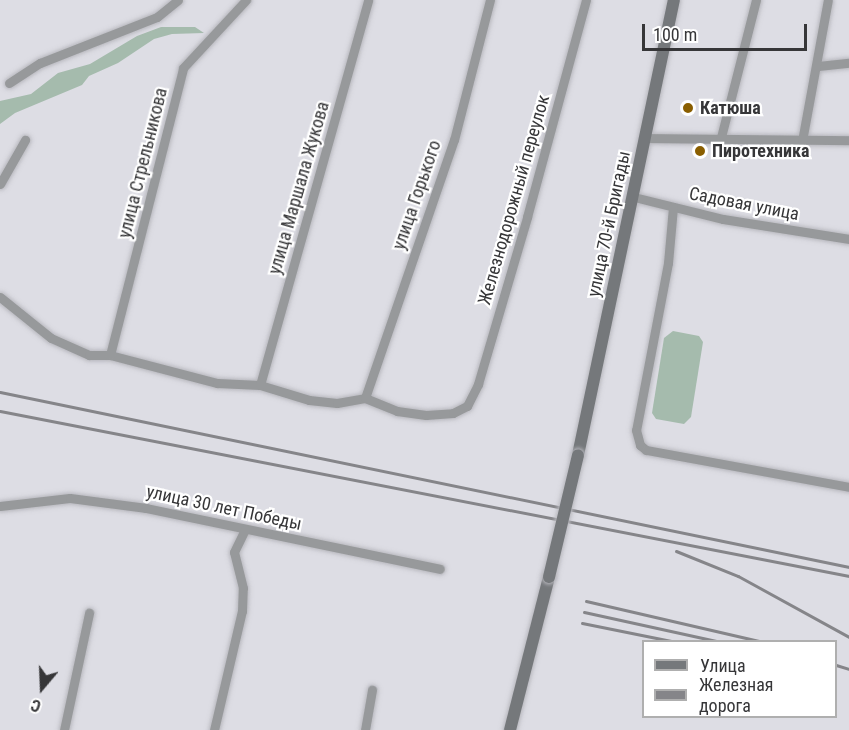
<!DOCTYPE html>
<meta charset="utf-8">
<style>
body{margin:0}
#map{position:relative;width:849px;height:730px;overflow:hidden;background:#dddde4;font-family:"Roboto Condensed",sans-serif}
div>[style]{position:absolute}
.green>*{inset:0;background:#a5bbad}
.roads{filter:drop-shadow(0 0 2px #b8b8be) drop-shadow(0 0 2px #b8b8be)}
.street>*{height:9px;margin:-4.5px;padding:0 4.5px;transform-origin:4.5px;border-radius:4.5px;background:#97999b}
.secondary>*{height:12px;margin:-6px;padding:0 6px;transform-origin:6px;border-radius:6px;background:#75787b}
.rail>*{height:3px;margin:-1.5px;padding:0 1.5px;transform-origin:1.5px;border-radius:1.5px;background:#858589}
.bridges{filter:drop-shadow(0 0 2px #b8b8be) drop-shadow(0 0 2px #b8b8be)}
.secondary-bridge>*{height:12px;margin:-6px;padding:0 6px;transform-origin:6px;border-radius:6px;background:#75787b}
.dots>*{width:16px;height:16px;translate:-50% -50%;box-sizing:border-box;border:3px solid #fff;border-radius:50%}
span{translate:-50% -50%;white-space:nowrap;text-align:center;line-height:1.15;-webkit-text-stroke:4.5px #fff;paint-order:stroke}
.poi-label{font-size:18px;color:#363638;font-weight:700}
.left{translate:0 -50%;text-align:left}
.street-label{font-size:18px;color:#363638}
.legend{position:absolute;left:642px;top:640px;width:195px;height:78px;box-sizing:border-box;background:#fff;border:2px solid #afafaf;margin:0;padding:8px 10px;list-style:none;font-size:18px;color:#363638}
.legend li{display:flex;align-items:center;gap:12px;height:30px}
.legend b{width:30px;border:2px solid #afafaf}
.north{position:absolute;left:12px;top:658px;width:60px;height:60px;-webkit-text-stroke:4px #fff;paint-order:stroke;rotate:199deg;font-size:16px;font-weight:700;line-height:24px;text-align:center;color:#363638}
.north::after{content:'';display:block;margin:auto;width:21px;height:27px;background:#363638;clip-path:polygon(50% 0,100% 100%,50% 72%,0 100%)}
.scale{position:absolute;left:642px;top:24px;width:165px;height:27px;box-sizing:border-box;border:3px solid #363638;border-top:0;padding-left:8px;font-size:18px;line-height:21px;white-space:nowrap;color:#363638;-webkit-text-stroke:4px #fff;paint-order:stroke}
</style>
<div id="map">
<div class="green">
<i style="clip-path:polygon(161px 27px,195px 27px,204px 33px,172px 34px,154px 39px,118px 63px,89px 76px,82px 85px,15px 113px,0 124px,0 101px,31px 94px,58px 73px,90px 64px,137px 36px)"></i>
<i style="clip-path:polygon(673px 331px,699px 336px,703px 342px,691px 417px,684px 424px,656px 419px,652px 413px,664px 338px)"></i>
</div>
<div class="roads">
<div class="street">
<i style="left:818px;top:66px;width:31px;rotate:-6deg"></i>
<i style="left:9px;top:83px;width:37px;rotate:-33deg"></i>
<i style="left:40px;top:63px;width:126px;rotate:-21.5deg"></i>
<i style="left:157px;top:17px;width:27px;rotate:-39deg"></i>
<i style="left:646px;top:138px;width:203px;rotate:0.6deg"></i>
<i style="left:720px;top:141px;width:146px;rotate:-75.7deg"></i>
<i style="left:802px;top:141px;width:143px;rotate:-79.6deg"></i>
<i style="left:0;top:184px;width:51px;rotate:-60.4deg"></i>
<i style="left:634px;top:197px;width:92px;rotate:13.9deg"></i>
<i style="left:723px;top:219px;width:128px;rotate:9deg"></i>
<i style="left:673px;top:207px;width:56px;rotate:95.1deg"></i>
<i style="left:668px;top:263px;width:170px;rotate:100.8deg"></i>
<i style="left:636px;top:430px;width:16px;rotate:75deg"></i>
<i style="left:640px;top:445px;width:8px;rotate:40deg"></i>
<i style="left:646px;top:450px;width:206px;rotate:10.3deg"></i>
<i style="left:0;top:297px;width:65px;rotate:38.8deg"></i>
<i style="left:51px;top:338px;width:42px;rotate:24.1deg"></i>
<i style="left:89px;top:355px;width:21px"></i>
<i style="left:110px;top:355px;width:111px;rotate:14.7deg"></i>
<i style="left:217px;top:383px;width:43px;rotate:2.7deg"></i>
<i style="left:260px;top:385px;width:51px;rotate:17deg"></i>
<i style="left:309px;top:400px;width:28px;rotate:6deg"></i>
<i style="left:337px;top:403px;width:28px;rotate:-10deg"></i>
<i style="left:365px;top:398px;width:35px;rotate:22deg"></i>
<i style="left:397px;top:411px;width:29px;rotate:8deg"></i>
<i style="left:426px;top:415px;width:27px;rotate:-4deg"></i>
<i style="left:453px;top:413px;width:16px;rotate:-27deg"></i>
<i style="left:467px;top:406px;width:25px;rotate:-63deg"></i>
<i style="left:478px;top:384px;width:174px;rotate:-73.6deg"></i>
<i style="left:527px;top:217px;width:225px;rotate:-74.8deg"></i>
<i style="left:110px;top:355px;width:296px;rotate:-75.7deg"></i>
<i style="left:183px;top:68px;width:93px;rotate:-47.2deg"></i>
<i style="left:260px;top:385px;width:400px;rotate:-74.3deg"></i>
<i style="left:365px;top:398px;width:273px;rotate:-71deg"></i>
<i style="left:454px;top:140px;width:145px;rotate:-75.6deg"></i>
<i style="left:0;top:506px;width:70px;rotate:-6.5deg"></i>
<i style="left:70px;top:498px;width:77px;rotate:7.5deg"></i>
<i style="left:146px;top:508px;width:300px;rotate:11.7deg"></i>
<i style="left:64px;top:730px;width:120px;rotate:-77.9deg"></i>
<i style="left:214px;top:730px;width:122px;rotate:-76.8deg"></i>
<i style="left:242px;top:611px;width:23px;rotate:-88deg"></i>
<i style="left:243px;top:588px;width:37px;rotate:-104deg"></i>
<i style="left:234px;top:552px;width:25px;rotate:-64deg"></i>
<i style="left:365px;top:730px;width:41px;rotate:-80.1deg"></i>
</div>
<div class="secondary">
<i style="left:578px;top:455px;width:465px;rotate:-78.1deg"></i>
<i style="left:510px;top:730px;width:158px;rotate:-75.7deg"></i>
</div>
</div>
<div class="rail">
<i style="left:0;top:392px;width:867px;rotate:11.65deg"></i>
<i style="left:0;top:411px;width:865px;rotate:11deg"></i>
<i style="left:676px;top:551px;width:67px;rotate:22deg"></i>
<i style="left:738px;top:576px;width:127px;rotate:28.8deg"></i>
<i style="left:586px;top:601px;width:183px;rotate:13deg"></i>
<i style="left:584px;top:612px;width:140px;rotate:12.4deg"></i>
<i style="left:582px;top:623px;width:96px;rotate:11.4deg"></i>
<i style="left:836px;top:665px;width:14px;rotate:17deg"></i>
</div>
<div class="bridges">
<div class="secondary-bridge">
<i style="left:549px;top:577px;width:125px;rotate:-76.6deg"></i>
</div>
</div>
<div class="dots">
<i style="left:688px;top:108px;background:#8a5e00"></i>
<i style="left:700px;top:151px;background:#8a5e00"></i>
</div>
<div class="poi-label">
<span class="left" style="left:700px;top:108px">Катюша</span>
<span class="left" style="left:712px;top:151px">Пиротехника</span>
</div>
<div class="street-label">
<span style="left:143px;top:163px;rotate:-76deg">улица Стрельникова</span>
<span style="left:299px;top:188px;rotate:-74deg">улица Маршала Жукова</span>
<span style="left:417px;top:195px;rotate:-71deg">улица Горького</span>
<span style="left:514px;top:200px;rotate:-74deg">Железнодорожный переулок</span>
<span style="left:744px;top:204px;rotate:11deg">Садовая улица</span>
<span style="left:609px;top:224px;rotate:-78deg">улица 70-й Бригады</span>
<span style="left:224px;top:508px;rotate:12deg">улица 30 лет Победы</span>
</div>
<ul class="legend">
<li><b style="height:8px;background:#75787b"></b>Улица</li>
<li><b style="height:8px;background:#858589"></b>Железная дорога</li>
</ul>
<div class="north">С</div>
<div class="scale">100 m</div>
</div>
